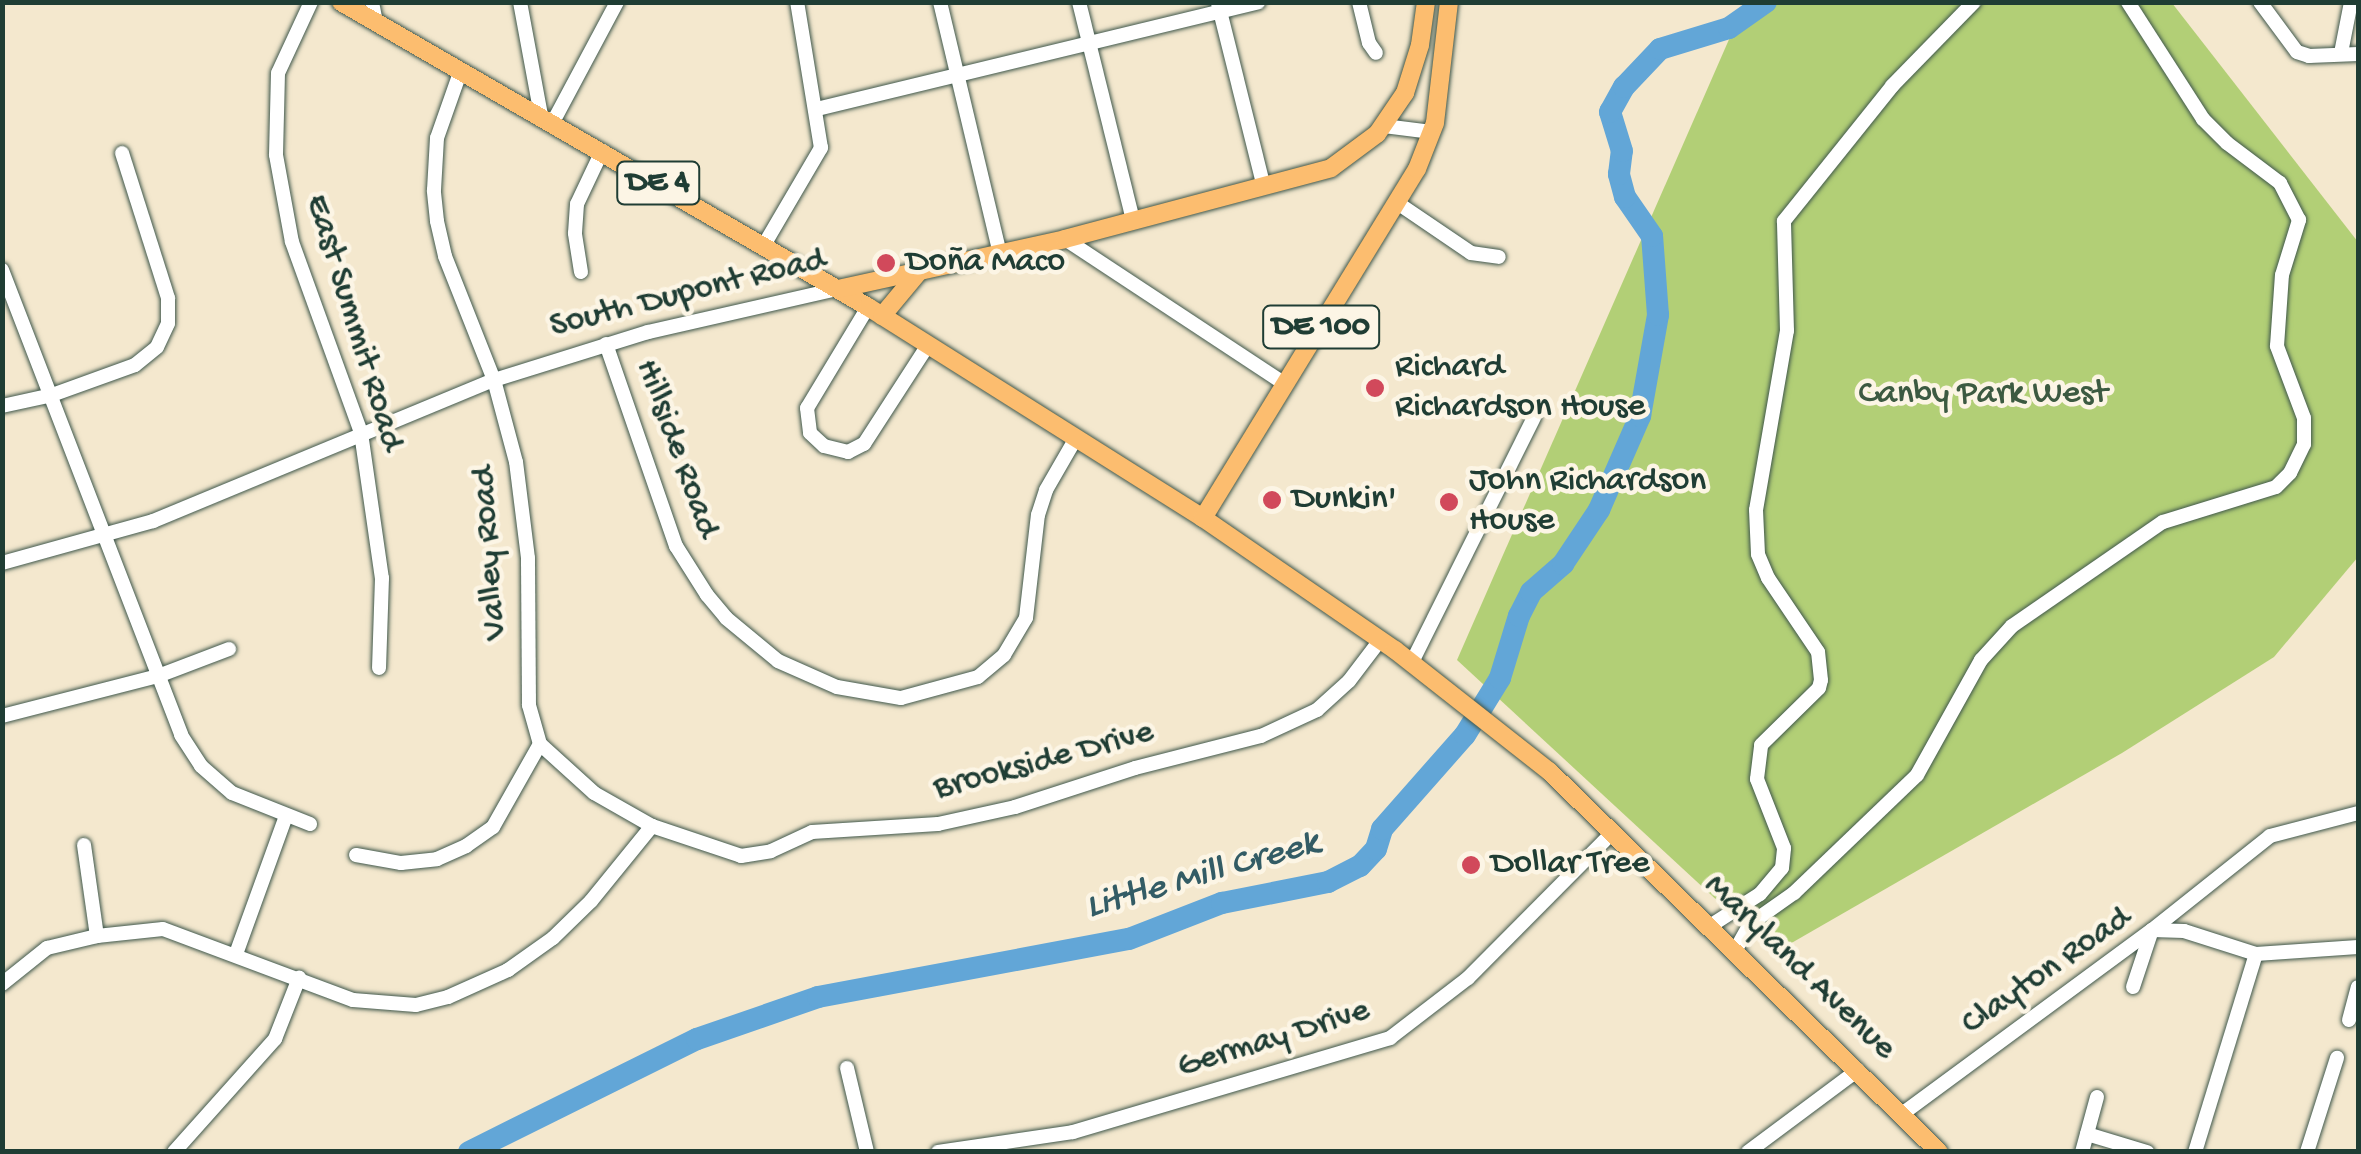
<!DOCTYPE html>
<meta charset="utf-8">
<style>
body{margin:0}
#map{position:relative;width:2361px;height:1154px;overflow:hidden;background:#f4e8ce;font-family:"Gochi Hand",sans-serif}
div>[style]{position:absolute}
.green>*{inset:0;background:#b2cf76}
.river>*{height:22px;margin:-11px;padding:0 11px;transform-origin:11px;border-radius:11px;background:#62a6d7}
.roads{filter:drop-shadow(0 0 2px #3f574b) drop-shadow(0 0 2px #3f574b)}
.minor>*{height:14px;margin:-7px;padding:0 7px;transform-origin:7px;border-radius:7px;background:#fff}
.major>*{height:18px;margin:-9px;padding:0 9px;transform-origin:9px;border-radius:9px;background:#fcbd6f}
.dots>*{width:28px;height:28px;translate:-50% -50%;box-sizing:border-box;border:5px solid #fcf5e5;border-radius:50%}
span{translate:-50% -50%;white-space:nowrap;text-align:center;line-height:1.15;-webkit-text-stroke:9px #fcf5e5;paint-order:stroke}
.shield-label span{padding:2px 8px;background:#fcf5e5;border:2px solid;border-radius:8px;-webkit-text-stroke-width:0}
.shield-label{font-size:32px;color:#1f3d34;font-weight:700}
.poi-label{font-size:35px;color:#1f3d34}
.left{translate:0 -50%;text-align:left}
.street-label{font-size:35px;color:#1f3d34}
.park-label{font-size:35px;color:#3c5a41}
.water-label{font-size:38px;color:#335c65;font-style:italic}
.frame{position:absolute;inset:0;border:5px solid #1f3d34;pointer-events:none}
</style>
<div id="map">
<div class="green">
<i style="clip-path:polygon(1745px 3px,2172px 3px,2358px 242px,2358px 557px,2274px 657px,2122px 753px,1774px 953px,1457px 660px)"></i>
</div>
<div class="river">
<i style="left:469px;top:1152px;width:254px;rotate:-26.4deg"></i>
<i style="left:697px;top:1039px;width:128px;rotate:-19.1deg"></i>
<i style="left:818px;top:997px;width:316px;rotate:-10.6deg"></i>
<i style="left:1129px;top:939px;width:100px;rotate:-21.2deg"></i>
<i style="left:1222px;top:903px;width:108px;rotate:-11.2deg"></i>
<i style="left:1328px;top:882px;width:36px;rotate:-27deg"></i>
<i style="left:1360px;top:866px;width:23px;rotate:-47deg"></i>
<i style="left:1376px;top:849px;width:21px;rotate:-73deg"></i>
<i style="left:1382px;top:829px;width:125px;rotate:-48.6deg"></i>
<i style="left:1465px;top:735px;width:67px;rotate:-58.4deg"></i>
<i style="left:1500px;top:678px;width:65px;rotate:-73deg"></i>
<i style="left:1519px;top:616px;width:27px;rotate:-63deg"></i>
<i style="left:1531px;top:592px;width:43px;rotate:-41.2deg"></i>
<i style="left:1563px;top:564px;width:65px;rotate:-56.3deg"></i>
<i style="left:1599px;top:510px;width:103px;rotate:-66.4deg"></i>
<i style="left:1640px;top:416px;width:103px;rotate:-79.9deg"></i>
<i style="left:1658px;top:315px;width:79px;rotate:-94.3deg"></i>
<i style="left:1652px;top:236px;width:47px;rotate:-124.7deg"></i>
<i style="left:1625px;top:197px;width:24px;rotate:-105deg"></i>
<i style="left:1619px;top:174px;width:23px;rotate:-83deg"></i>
<i style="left:1622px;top:151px;width:41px;rotate:-107.1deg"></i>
<i style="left:1610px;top:112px;width:29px;rotate:-61deg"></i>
<i style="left:1624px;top:87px;width:52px;rotate:-46.5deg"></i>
<i style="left:1660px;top:49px;width:72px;rotate:-16.9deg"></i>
<i style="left:1729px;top:28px;width:45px;rotate:-35.1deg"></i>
</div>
<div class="roads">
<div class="minor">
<i style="left:311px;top:2px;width:78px;rotate:114.9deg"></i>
<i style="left:278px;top:73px;width:82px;rotate:91.4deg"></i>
<i style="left:276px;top:155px;width:88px;rotate:79.6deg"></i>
<i style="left:292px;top:242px;width:203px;rotate:70.1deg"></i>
<i style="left:361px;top:433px;width:147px;rotate:81.8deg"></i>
<i style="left:382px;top:578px;width:90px;rotate:91.9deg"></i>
<i style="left:372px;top:2px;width:21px;rotate:79deg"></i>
<i style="left:520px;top:2px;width:115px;rotate:79.5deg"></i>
<i style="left:940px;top:2px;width:259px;rotate:76.6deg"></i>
<i style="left:1079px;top:2px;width:226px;rotate:76.1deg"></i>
<i style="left:1359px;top:2px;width:42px;rotate:76.3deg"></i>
<i style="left:1369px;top:43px;width:12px;rotate:55deg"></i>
<i style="left:2260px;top:2px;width:62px;rotate:53.5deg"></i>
<i style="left:2297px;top:52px;width:13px;rotate:18deg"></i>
<i style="left:2309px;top:56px;width:49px;rotate:-2.3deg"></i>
<i style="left:1218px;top:3px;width:190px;rotate:76deg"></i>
<i style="left:2341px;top:53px;width:52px;rotate:-78.9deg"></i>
<i style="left:817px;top:109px;width:454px;rotate:-13.6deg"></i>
<i style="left:553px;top:122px;width:136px;rotate:-61.9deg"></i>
<i style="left:1384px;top:126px;width:48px;rotate:7.1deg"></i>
<i style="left:1399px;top:204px;width:87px;rotate:34.2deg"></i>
<i style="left:1471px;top:253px;width:28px;rotate:8deg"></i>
<i style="left:1065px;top:239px;width:263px;rotate:33.4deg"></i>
<i style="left:764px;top:245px;width:113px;rotate:-59.6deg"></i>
<i style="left:821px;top:148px;width:148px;rotate:-99.3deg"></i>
<i style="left:2px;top:270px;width:498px;rotate:68.9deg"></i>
<i style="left:181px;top:735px;width:37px;rotate:57deg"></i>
<i style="left:201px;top:766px;width:41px;rotate:41.1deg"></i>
<i style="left:232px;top:793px;width:84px;rotate:21.7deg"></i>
<i style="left:581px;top:272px;width:39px;rotate:-99deg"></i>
<i style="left:575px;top:233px;width:29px;rotate:-86deg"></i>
<i style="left:577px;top:204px;width:59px;rotate:-64.7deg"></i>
<i style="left:868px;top:307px;width:118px;rotate:121.1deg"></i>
<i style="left:807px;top:408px;width:25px;rotate:83deg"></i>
<i style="left:810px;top:433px;width:19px;rotate:43deg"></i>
<i style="left:824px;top:446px;width:25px;rotate:14deg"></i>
<i style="left:848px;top:452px;width:18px;rotate:-27deg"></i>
<i style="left:864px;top:444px;width:118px;rotate:-57.1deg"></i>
<i style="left:606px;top:344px;width:214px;rotate:70.9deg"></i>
<i style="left:676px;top:546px;width:58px;rotate:57.7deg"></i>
<i style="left:707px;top:595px;width:30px;rotate:50deg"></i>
<i style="left:726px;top:618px;width:67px;rotate:39.6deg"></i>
<i style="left:778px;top:661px;width:64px;rotate:23.8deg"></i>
<i style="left:837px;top:687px;width:65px;rotate:9.8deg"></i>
<i style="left:901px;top:698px;width:80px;rotate:-15.3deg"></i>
<i style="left:978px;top:677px;width:34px;rotate:-40deg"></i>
<i style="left:1004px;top:655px;width:43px;rotate:-59.3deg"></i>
<i style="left:1026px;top:618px;width:104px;rotate:-83.4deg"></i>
<i style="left:1038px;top:515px;width:26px;rotate:-72deg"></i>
<i style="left:1046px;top:490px;width:60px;rotate:-60deg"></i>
<i style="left:2px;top:406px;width:51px;rotate:-12.4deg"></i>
<i style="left:52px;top:395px;width:88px;rotate:-19.9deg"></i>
<i style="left:135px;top:365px;width:28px;rotate:-39deg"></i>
<i style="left:157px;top:347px;width:26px;rotate:-65deg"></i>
<i style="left:168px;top:323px;width:25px;rotate:-90deg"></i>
<i style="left:168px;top:298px;width:152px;rotate:-107.6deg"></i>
<i style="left:2px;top:563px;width:157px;rotate:-15.5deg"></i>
<i style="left:153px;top:521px;width:369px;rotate:-22.5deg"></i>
<i style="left:494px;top:380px;width:161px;rotate:-17.3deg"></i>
<i style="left:648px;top:332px;width:195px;rotate:-12.8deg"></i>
<i style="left:1412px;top:662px;width:274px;rotate:-63.5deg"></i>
<i style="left:2px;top:716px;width:161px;rotate:-14.4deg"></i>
<i style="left:158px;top:676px;width:76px;rotate:-20.8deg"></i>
<i style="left:540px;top:744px;width:73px;rotate:42.2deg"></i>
<i style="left:594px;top:793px;width:67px;rotate:29.6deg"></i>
<i style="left:652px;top:826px;width:94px;rotate:18.6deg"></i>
<i style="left:741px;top:856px;width:30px;rotate:-9deg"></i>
<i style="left:771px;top:851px;width:45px;rotate:-24.9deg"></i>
<i style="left:812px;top:832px;width:126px;rotate:-3.6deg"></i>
<i style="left:938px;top:824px;width:79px;rotate:-12.4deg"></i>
<i style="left:1015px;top:807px;width:126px;rotate:-18deg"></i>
<i style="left:1135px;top:768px;width:130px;rotate:-14.3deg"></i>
<i style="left:1261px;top:736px;width:62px;rotate:-24.9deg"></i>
<i style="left:1317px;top:710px;width:43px;rotate:-42.2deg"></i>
<i style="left:1349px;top:681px;width:53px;rotate:-52.7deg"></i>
<i style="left:84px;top:845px;width:92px;rotate:81.9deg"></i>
<i style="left:356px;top:855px;width:46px;rotate:10.1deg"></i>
<i style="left:401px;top:863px;width:36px;rotate:-6deg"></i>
<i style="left:437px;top:859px;width:32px;rotate:-24deg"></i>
<i style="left:466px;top:846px;width:33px;rotate:-35deg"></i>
<i style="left:493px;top:827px;width:95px;rotate:-60.5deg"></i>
<i style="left:540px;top:744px;width:41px;rotate:-105.8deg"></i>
<i style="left:529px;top:705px;width:147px;rotate:-90.4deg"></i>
<i style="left:528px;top:558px;width:97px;rotate:-97.1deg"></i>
<i style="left:516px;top:462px;width:85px;rotate:-105deg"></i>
<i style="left:494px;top:380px;width:133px;rotate:-111.6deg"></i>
<i style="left:445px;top:256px;width:36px;rotate:-103deg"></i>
<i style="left:437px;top:221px;width:31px;rotate:-96deg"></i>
<i style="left:434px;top:190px;width:52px;rotate:-86.7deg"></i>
<i style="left:437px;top:138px;width:72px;rotate:-70.6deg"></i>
<i style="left:1710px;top:926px;width:59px;rotate:-32.6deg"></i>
<i style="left:1760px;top:894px;width:34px;rotate:-50deg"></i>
<i style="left:1782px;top:868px;width:20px;rotate:-84deg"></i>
<i style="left:1784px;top:848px;width:74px;rotate:-111.4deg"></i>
<i style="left:1757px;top:779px;width:34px;rotate:-83deg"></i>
<i style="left:1761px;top:745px;width:81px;rotate:-44.5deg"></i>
<i style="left:1819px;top:688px;width:8px;rotate:-76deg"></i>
<i style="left:1821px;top:680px;width:28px;rotate:-96deg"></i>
<i style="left:1818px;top:652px;width:89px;rotate:-124deg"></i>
<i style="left:1768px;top:578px;width:26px;rotate:-113deg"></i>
<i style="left:1758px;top:554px;width:44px;rotate:-92.6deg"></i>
<i style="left:1756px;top:510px;width:182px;rotate:-80.2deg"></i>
<i style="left:1787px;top:331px;width:110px;rotate:-91.6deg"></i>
<i style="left:1784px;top:221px;width:173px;rotate:-51.3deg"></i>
<i style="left:1892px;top:86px;width:117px;rotate:-45.7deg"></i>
<i style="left:1735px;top:951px;width:31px;rotate:-61deg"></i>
<i style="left:1750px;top:924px;width:54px;rotate:-35.2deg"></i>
<i style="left:1794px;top:893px;width:170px;rotate:-43.8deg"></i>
<i style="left:1917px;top:775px;width:132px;rotate:-60.9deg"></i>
<i style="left:1981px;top:660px;width:46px;rotate:-47.6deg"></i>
<i style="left:2012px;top:626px;width:183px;rotate:-34.6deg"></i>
<i style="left:2163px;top:522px;width:118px;rotate:-17.2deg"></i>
<i style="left:2276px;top:487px;width:20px;rotate:-45deg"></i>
<i style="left:2290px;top:473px;width:32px;rotate:-64deg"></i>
<i style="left:2304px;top:444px;width:26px;rotate:-90deg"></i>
<i style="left:2304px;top:418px;width:77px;rotate:-110.6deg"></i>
<i style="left:2277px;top:346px;width:71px;rotate:-86deg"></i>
<i style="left:2282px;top:275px;width:58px;rotate:-72.8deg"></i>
<i style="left:2299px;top:220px;width:42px;rotate:-117.2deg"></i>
<i style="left:2280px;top:183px;width:66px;rotate:-143deg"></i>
<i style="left:2227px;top:143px;width:34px;rotate:-135deg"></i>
<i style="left:2203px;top:119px;width:139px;rotate:-122.7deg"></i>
<i style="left:236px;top:954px;width:147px;rotate:-70.1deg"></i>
<i style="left:2px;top:984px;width:58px;rotate:-38.7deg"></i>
<i style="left:47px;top:948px;width:51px;rotate:-13.5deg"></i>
<i style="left:97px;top:936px;width:66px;rotate:-6.1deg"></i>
<i style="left:163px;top:929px;width:203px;rotate:20.5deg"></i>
<i style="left:353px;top:1000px;width:63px;rotate:4.5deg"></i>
<i style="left:416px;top:1005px;width:33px;rotate:-14deg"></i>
<i style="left:448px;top:997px;width:66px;rotate:-24.2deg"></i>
<i style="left:508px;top:970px;width:55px;rotate:-35.4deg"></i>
<i style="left:553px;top:938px;width:53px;rotate:-44.2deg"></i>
<i style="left:591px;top:901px;width:97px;rotate:-50.9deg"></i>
<i style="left:2133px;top:987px;width:60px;rotate:-71.6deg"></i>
<i style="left:2152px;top:930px;width:151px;rotate:-38.5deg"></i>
<i style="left:2270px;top:836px;width:91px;rotate:-14.6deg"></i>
<i style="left:2349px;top:1020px;width:34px;rotate:-75deg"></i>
<i style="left:847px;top:1068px;width:86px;rotate:76.6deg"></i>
<i style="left:1902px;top:1114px;width:310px;rotate:-36.4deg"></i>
<i style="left:2152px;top:930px;width:32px;rotate:2deg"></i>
<i style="left:2184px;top:931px;width:76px;rotate:17.7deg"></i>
<i style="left:2256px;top:954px;width:102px;rotate:-3.9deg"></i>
<i style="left:2087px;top:1134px;width:63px;rotate:16.7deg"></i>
<i style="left:174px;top:1152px;width:152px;rotate:-48.2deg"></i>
<i style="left:275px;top:1039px;width:66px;rotate:-68.5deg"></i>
<i style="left:938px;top:1152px;width:136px;rotate:-8.4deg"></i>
<i style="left:1073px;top:1132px;width:331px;rotate:-16.5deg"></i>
<i style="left:1390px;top:1038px;width:98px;rotate:-37.6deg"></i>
<i style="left:1468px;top:978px;width:206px;rotate:-45.2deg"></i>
<i style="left:1748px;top:1152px;width:137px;rotate:-36.7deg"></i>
<i style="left:2082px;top:1152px;width:57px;rotate:-74.7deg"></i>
<i style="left:2195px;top:1152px;width:207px;rotate:-72.9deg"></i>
<i style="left:2307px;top:1152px;width:99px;rotate:-72.3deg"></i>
</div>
<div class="major">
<i style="left:341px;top:2px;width:609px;rotate:30.06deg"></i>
<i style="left:868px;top:307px;width:396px;rotate:32.2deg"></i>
<i style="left:1203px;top:518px;width:233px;rotate:34.5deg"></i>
<i style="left:1395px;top:650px;width:196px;rotate:38.2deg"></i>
<i style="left:1549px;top:771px;width:545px;rotate:44.33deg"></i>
<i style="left:838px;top:289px;width:232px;rotate:-12.4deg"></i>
<i style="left:1065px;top:239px;width:275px;rotate:-14.9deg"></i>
<i style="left:1331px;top:168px;width:57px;rotate:-36.5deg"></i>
<i style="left:1377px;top:134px;width:50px;rotate:-55.7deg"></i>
<i style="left:1405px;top:93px;width:50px;rotate:-72.6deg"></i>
<i style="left:1420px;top:45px;width:43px;rotate:-82.1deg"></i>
<i style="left:882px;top:316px;width:55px;rotate:-50.2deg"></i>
<i style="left:1203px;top:518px;width:409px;rotate:-58.5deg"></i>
<i style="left:1417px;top:169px;width:49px;rotate:-68.6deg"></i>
<i style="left:1435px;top:123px;width:122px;rotate:-83.4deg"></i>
</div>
</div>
<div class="dots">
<i style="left:886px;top:263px;background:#d1495b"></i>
<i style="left:1375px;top:388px;background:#d1495b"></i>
<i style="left:1272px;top:500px;background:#d1495b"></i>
<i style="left:1449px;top:502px;background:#d1495b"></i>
<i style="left:1471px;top:865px;background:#d1495b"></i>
</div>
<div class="shield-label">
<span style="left:658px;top:183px">DE 4</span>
<span style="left:1321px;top:327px">DE 100</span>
</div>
<div class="poi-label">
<span class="left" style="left:906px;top:263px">Doña Maco</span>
<span class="left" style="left:1395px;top:388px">Richard<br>Richardson House</span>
<span class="left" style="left:1469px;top:502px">John Richardson<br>House</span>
<span class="left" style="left:1292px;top:500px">Dunkin'</span>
<span class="left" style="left:1491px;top:865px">Dollar Tree</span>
</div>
<div class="street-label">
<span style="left:688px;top:294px;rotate:-14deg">South Dupont Road</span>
<span style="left:353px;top:323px;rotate:73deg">East Summit Road</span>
<span style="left:676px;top:449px;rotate:70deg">Hillside Road</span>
<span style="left:491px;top:553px;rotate:-94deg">Valley Road</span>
<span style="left:1044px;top:762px;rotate:-15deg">Brookside Drive</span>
<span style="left:1799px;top:968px;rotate:44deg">Maryland Avenue</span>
<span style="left:2047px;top:972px;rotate:-35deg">Clayton Road</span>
<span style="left:1274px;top:1040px;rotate:-17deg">Germay Drive</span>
</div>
<div class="park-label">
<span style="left:1983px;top:395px">Canby Park West</span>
</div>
<div class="water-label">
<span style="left:1203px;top:877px;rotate:-16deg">Little Mill Creek</span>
</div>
<div class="frame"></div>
</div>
